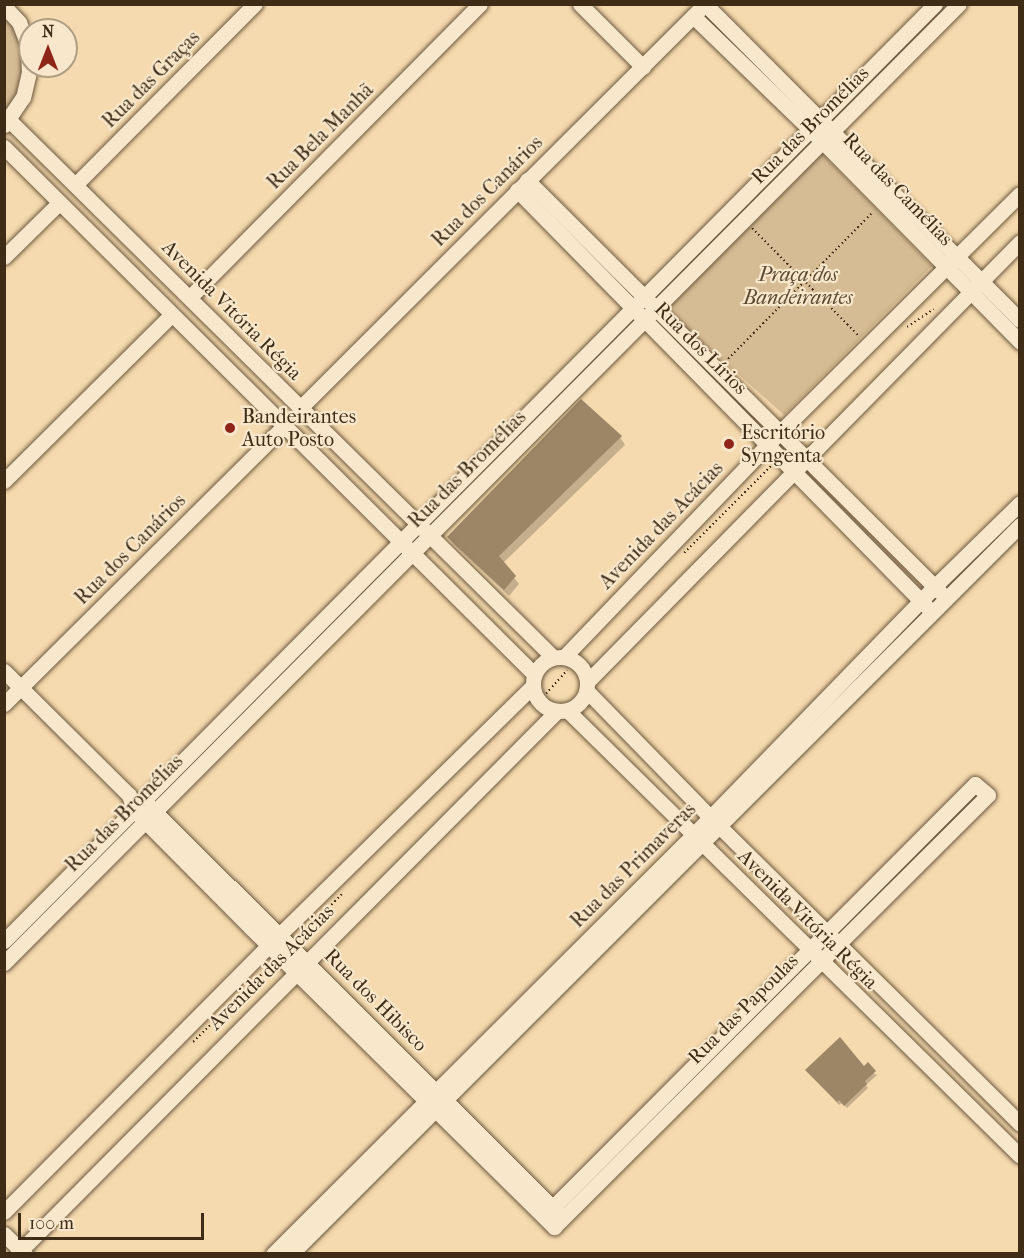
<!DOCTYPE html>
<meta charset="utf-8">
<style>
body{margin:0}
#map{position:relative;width:1024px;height:1258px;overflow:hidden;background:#f5daaf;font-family:"IM FELL French Canon",serif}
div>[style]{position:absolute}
.green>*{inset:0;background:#d6bc95}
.shadow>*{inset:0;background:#0003}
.building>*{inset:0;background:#9d8666}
.path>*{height:2px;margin-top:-1px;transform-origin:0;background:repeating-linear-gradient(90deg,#3e2c17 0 1.5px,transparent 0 4.5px)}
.roads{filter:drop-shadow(0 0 2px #6c583d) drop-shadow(0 0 2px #6c583d)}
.minor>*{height:15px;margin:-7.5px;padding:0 7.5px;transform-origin:7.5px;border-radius:7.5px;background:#f8e7cb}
.minor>.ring{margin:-7.5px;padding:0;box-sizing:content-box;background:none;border:15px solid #f8e7cb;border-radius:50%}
.dots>*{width:16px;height:16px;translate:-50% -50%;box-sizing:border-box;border:3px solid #f8e7cb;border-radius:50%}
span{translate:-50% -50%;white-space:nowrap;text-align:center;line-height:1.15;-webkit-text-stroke:4.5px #f8e7cb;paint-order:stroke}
.street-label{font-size:20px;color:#3e2c17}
.park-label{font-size:20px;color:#5c4930;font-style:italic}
.poi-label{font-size:20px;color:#3e2c17}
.left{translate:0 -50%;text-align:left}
.frame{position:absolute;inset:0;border:6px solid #3e2c17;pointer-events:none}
.north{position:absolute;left:18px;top:18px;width:60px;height:60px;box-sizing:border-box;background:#f8e7cb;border:2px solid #ae9c83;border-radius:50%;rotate:0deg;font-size:16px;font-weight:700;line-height:24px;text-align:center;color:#3e2c17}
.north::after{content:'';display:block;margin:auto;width:21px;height:27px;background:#8f2418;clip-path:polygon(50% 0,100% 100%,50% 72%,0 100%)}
.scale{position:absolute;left:18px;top:1213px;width:186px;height:27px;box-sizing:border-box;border:3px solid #3e2c17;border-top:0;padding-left:8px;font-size:18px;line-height:21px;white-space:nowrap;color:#3e2c17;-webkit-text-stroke:4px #f8e7cb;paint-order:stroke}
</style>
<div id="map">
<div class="green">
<i style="clip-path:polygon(5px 12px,21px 41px,24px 69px,18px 96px,5px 118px)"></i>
<i style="clip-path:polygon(820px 152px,932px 266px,784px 415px,663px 307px)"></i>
</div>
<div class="shadow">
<i style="clip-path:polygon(620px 437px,625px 445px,503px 563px,519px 584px,509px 596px,453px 544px,449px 537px)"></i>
<i style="clip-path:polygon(864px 1068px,877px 1075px,866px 1085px,868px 1088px,847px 1108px,842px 1103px,839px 1105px,809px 1073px)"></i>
</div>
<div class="building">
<i style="clip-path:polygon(581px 399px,622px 436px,499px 556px,516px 576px,504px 590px,447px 537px)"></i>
<i style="clip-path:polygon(840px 1037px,864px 1066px,868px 1062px,876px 1071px,865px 1081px,867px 1084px,844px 1106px,839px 1100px,837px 1102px,805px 1070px)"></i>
</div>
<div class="path">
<i style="left:752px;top:228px;width:151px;rotate:45.3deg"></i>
<i style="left:907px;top:327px;width:32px;rotate:-34deg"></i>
<i style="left:728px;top:359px;width:206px;rotate:-45.4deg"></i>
<i style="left:684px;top:553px;width:123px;rotate:-45deg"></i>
<i style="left:543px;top:697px;width:36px;rotate:-48deg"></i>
<i style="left:300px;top:937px;width:60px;rotate:-45.7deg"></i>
<i style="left:193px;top:1042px;width:108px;rotate:-44.6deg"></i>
</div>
<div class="roads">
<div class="minor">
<i style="left:580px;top:4px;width:89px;rotate:45deg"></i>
<i style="left:705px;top:4px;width:446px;rotate:45.1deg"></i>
<i style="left:4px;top:6px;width:22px;rotate:47deg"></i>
<i style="left:19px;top:22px;width:26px;rotate:69deg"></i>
<i style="left:28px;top:46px;width:26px;rotate:88deg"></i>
<i style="left:29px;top:72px;width:26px;rotate:103deg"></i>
<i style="left:23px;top:97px;width:34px;rotate:124deg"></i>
<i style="left:693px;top:16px;width:181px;rotate:44.1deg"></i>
<i style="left:823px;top:142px;width:281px;rotate:45.4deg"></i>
<i style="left:9px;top:120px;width:764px;rotate:44.63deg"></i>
<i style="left:4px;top:147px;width:747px;rotate:44.84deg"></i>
<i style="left:527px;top:180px;width:583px;rotate:44.93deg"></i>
<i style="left:76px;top:184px;width:254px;rotate:-45.2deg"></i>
<i style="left:517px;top:190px;width:583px;rotate:45.49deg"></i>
<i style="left:4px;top:257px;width:77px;rotate:-44.5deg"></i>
<i style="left:190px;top:297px;width:412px;rotate:-45.3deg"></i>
<i style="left:300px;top:408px;width:572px;rotate:-44.93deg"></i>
<i style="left:4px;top:481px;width:235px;rotate:-44.8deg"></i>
<i class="ring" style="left:533px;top:657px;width:39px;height:39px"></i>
<i style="left:564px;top:657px;width:294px;rotate:-46.2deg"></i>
<i style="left:767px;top:445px;width:356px;rotate:-44.8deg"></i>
<i style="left:4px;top:671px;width:176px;rotate:44.8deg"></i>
<i style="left:129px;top:795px;width:16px;rotate:72deg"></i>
<i style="left:134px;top:810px;width:166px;rotate:45.2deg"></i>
<i style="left:251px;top:928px;width:426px;rotate:44.6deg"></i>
<i style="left:554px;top:1227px;width:612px;rotate:-44.87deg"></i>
<i style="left:988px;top:795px;width:17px;rotate:-140deg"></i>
<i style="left:975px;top:784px;width:610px;rotate:134.93deg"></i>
<i style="left:587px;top:682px;width:617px;rotate:-45.46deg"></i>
<i style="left:587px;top:691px;width:176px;rotate:45.7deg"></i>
<i style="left:710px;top:817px;width:436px;rotate:44.7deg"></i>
<i style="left:4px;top:704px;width:396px;rotate:-44.8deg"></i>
<i style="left:568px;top:711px;width:634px;rotate:44.55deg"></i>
<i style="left:148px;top:805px;width:580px;rotate:44.86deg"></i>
<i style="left:4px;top:941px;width:1321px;rotate:-45.18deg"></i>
<i style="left:4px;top:963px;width:1353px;rotate:-45.12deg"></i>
<i style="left:4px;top:1212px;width:376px;rotate:-45.2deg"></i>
<i style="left:269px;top:945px;width:368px;rotate:-44.5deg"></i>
<i style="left:4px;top:1234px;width:29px;rotate:44deg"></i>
<i style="left:17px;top:1254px;width:766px;rotate:-45.16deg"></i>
<i style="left:273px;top:1254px;width:593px;rotate:-44.93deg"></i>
<i style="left:693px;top:835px;width:346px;rotate:-45.8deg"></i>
<i style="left:934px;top:587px;width:120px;rotate:-44.3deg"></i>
<i style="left:291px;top:1254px;width:1031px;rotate:-45deg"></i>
</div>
</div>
<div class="dots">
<i style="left:230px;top:428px;background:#8f2418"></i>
<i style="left:729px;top:444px;background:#8f2418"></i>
</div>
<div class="street-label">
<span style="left:151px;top:79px;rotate:-45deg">Rua das Graças</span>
<span style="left:810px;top:125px;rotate:-45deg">Rua das Bromélias</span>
<span style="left:320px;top:136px;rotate:-45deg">Rua Bela Manhã</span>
<span style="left:898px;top:189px;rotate:46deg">Rua das Camélias</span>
<span style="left:487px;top:191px;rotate:-45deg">Rua dos Canários</span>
<span style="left:232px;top:310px;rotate:45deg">Avenida Vitória Régia</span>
<span style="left:701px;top:348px;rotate:45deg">Rua dos Lírios</span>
<span style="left:467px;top:469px;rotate:-45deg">Rua das Bromélias</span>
<span style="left:661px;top:525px;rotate:-46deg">Avenida das Acácias</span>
<span style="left:130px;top:549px;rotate:-45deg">Rua dos Canários</span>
<span style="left:124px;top:813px;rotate:-45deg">Rua das Bromélias</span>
<span style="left:633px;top:865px;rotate:-45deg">Rua das Primaveras</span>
<span style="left:808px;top:919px;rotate:45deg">Avenida Vitória Régia</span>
<span style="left:271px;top:967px;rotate:-45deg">Avenida das Acácias</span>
<span style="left:376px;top:1000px;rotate:45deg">Rua dos Hibisco</span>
<span style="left:743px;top:1009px;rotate:-45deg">Rua das Papoulas</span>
</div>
<div class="park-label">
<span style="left:798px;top:286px">Praça dos<br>Bandeirantes</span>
</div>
<div class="poi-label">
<span class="left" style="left:242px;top:428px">Bandeirantes<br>Auto Posto</span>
<span class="left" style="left:741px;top:444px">Escritório<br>Syngenta</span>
</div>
<div class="frame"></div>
<div class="north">N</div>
<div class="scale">100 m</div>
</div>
